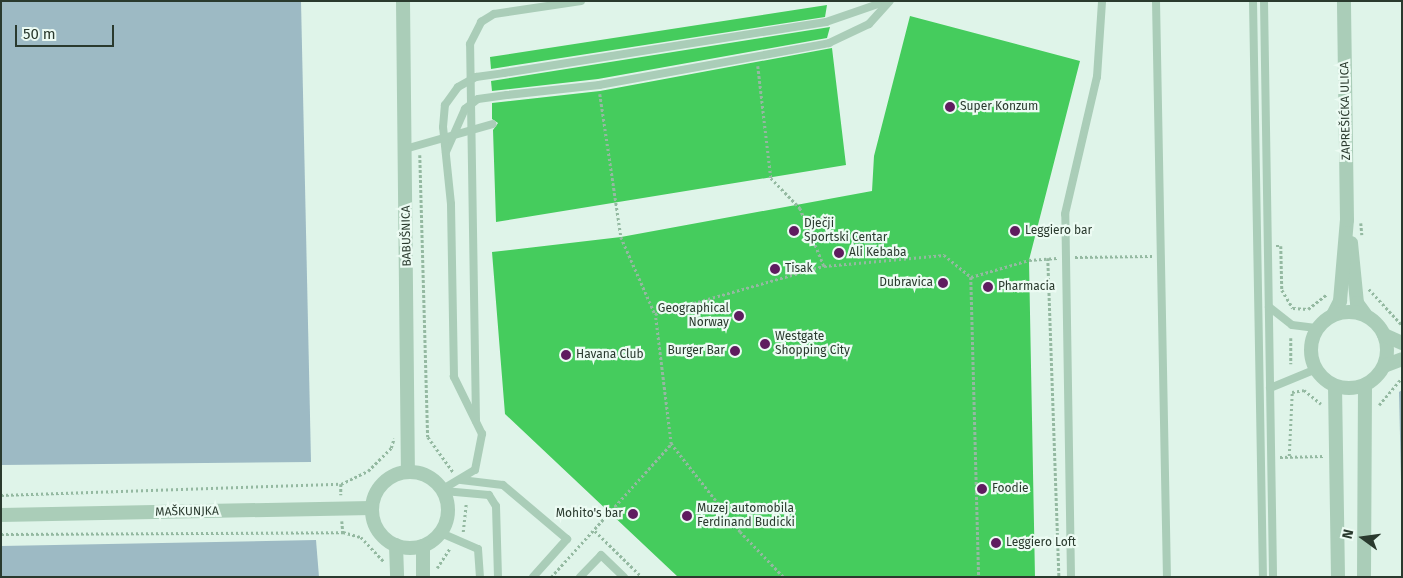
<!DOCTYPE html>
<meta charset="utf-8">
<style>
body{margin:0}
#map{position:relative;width:1403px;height:578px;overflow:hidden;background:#dff4e9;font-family:"Fira Sans",sans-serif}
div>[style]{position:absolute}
.green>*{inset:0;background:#9dbac4}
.building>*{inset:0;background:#45cc5d}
.path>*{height:2.5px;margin-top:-1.25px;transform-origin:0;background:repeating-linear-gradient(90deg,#94b9a1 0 2.5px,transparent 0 5px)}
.service>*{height:8px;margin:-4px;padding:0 4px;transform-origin:4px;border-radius:4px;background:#aacdb8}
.minor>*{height:14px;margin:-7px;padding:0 7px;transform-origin:7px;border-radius:7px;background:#aacdb8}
.minor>.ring{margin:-7px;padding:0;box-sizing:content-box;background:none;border:14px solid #aacdb8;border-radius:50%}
.service-bridge>*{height:8px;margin:-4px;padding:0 4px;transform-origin:4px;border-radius:4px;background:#aacdb8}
.dots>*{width:14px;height:14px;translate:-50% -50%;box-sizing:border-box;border:2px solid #ecfbf3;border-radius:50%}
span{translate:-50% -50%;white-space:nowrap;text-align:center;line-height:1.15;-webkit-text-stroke:4.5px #ecfbf3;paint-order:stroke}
.poi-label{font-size:12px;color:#2a3a2e}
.left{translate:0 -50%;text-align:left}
.right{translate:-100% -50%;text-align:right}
.street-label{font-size:12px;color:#2a3a2e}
.frame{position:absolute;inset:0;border:2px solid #2a3a2e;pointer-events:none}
.north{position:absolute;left:1338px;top:513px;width:50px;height:50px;-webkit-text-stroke:4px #ecfbf3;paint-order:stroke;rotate:284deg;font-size:14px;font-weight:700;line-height:20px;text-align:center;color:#2a3a2e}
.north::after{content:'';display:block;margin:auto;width:18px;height:22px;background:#2a3a2e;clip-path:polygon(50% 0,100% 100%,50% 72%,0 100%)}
.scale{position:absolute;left:15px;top:25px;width:99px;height:22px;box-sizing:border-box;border:2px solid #2a3a2e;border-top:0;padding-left:6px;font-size:15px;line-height:18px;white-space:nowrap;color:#2a3a2e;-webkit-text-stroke:4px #ecfbf3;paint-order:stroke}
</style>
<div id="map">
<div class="green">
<i style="clip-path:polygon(1px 1px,301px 1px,311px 462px,1px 465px)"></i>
<i style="clip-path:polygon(1402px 390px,1402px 523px,1399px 392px)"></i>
<i style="clip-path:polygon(316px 540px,319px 577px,1px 577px,1px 546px)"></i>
</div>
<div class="building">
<i style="clip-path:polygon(827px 5px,825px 17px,491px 69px,490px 57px)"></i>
<i style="clip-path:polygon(910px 16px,1080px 61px,1029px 260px,1035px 577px,678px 577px,505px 414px,492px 252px,621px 237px,872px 191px,874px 156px)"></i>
<i style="clip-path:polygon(830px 27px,827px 38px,598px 79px,492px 91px,491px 81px)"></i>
<i style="clip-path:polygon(832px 48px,846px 165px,496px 222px,493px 130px,498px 123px,492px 119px,492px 103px,600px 91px)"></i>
</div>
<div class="path">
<i style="left:758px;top:66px;width:113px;rotate:83.4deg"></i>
<i style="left:771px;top:178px;width:42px;rotate:46deg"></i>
<i style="left:800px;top:208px;width:63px;rotate:67.5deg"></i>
<i style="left:600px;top:94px;width:145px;rotate:81.6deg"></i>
<i style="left:621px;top:237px;width:84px;rotate:66.2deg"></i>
<i style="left:420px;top:155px;width:282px;rotate:88.4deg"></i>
<i style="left:428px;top:437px;width:44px;rotate:54.2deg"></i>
<i style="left:1361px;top:223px;width:12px;rotate:85deg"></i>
<i style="left:1276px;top:246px;width:5px"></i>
<i style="left:1281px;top:246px;width:44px;rotate:88.7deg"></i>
<i style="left:1282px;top:290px;width:21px;rotate:59deg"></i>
<i style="left:1293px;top:308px;width:15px;rotate:4deg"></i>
<i style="left:1308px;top:309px;width:24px;rotate:-38deg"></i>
<i style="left:1075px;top:257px;width:77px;rotate:-0.7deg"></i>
<i style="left:1048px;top:258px;width:319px;rotate:88deg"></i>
<i style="left:971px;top:277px;width:60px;rotate:-16.3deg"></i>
<i style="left:1029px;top:260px;width:28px;rotate:-4deg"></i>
<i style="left:1369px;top:289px;width:49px;rotate:47.5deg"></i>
<i style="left:1291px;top:338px;width:26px;rotate:90deg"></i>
<i style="left:1379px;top:405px;width:35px;rotate:-50deg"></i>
<i style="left:1289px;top:456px;width:64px;rotate:-87.3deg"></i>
<i style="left:1292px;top:392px;width:12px;rotate:-9deg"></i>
<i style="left:1304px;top:390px;width:22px;rotate:39deg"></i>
<i style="left:1280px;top:457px;width:44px;rotate:-1.3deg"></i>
<i style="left:341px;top:484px;width:11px;rotate:90deg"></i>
<i style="left:1px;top:495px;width:340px;rotate:-1.9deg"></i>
<i style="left:341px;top:484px;width:30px;rotate:-26deg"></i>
<i style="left:368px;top:471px;width:33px;rotate:-45deg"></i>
<i style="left:391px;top:448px;width:10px;rotate:-73deg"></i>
<i style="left:342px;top:521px;width:11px;rotate:85deg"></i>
<i style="left:595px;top:531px;width:66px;rotate:44.4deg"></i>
<i style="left:463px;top:532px;width:29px;rotate:-84deg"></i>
<i style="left:1px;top:534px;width:342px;rotate:-0.3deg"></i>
<i style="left:343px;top:532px;width:19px;rotate:16deg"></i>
<i style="left:361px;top:537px;width:33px;rotate:47deg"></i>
<i style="left:437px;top:568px;width:24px;rotate:-57deg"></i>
<i style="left:551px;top:577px;width:179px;rotate:-47.9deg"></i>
<i style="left:783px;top:577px;width:62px;rotate:-133.7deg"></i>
<i style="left:740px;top:532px;width:112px;rotate:-128.1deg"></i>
<i style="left:671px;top:444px;width:131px;rotate:-97deg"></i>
<i style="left:655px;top:314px;width:176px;rotate:-15.9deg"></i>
<i style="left:824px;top:266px;width:121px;rotate:-5.2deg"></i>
<i style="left:944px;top:255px;width:35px;rotate:39deg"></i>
<i style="left:971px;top:277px;width:300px;rotate:88.5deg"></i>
</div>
<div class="service">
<i style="left:1156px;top:1px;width:576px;rotate:88.91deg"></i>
<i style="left:1253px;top:1px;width:576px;rotate:89.01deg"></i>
<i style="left:1264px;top:1px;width:576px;rotate:89.1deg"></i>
<i style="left:504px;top:73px;width:326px;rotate:-9deg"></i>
<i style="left:826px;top:22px;width:65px;rotate:-19deg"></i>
<i style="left:507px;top:95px;width:93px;rotate:-6.2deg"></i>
<i style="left:599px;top:85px;width:234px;rotate:-10.3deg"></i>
<i style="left:829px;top:43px;width:44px;rotate:-25.4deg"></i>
<i style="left:869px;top:24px;width:31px;rotate:-48deg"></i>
<i style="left:405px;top:149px;width:91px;rotate:-15.9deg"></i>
<i style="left:1269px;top:307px;width:29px;rotate:38deg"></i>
<i style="left:1292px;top:325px;width:26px;rotate:7deg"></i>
<i style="left:1270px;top:388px;width:50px;rotate:-22.4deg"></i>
<i style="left:476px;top:421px;width:377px;rotate:-90.9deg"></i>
<i style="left:470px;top:44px;width:25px;rotate:-63deg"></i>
<i style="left:481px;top:22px;width:15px;rotate:-32deg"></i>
<i style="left:494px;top:14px;width:88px;rotate:-8.5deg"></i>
<i style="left:461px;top:480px;width:42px;rotate:6.8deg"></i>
<i style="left:503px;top:485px;width:84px;rotate:40.2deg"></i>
<i style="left:567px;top:539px;width:51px;rotate:131.8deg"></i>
<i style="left:443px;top:489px;width:37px;rotate:-31deg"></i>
<i style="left:475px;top:470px;width:37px;rotate:-79deg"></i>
<i style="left:482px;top:434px;width:64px;rotate:-116.2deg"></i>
<i style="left:454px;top:377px;width:173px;rotate:-91deg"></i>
<i style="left:444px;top:491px;width:45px;rotate:5.1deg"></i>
<i style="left:489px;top:495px;width:13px;rotate:58deg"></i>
<i style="left:496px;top:506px;width:71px;rotate:88.4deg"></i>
<i style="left:441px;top:533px;width:40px;rotate:23.4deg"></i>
<i style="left:478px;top:549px;width:28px;rotate:86deg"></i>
<i style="left:580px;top:577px;width:30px;rotate:-46deg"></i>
<i style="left:601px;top:555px;width:32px;rotate:44deg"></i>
<i style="left:1071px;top:577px;width:363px;rotate:-90.9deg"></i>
<i style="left:1065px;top:214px;width:141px;rotate:-76.9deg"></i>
<i style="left:1097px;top:77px;width:76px;rotate:-86.2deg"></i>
</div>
<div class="minor">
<i style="left:403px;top:1px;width:470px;rotate:89.4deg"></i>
<i style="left:1351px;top:243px;width:60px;rotate:84.3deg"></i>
<i style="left:1357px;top:303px;width:14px;rotate:54deg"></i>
<i class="ring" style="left:1311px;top:312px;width:62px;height:62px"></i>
<i style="left:1333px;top:315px;width:16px;rotate:-63deg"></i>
<i style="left:1340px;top:301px;width:81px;rotate:-85.1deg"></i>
<i style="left:1347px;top:220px;width:219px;rotate:-90.8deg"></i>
<i style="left:1384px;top:335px;width:20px;rotate:24deg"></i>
<i style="left:1384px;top:366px;width:19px;rotate:-21deg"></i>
<i style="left:1335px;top:386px;width:191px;rotate:89.1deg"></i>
<i class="ring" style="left:372px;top:472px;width:62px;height:62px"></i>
<i style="left:1px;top:515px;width:371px;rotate:-1.1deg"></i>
<i style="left:396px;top:545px;width:32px;rotate:88deg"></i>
<i style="left:423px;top:577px;width:31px;rotate:-90deg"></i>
<i style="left:1364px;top:577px;width:192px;rotate:-89.7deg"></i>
</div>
<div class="service-bridge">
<i style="left:446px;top:152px;width:47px;rotate:-66.2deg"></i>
<i style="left:465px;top:109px;width:16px;rotate:-38deg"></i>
<i style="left:478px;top:99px;width:29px;rotate:-8deg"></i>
<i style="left:451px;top:204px;width:77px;rotate:-95.9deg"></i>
<i style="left:443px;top:127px;width:22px;rotate:-85deg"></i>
<i style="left:445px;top:105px;width:22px;rotate:-54deg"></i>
<i style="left:458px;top:87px;width:21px;rotate:-29deg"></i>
<i style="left:476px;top:77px;width:28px;rotate:-8deg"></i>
</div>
<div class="dots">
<i style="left:950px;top:107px;background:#5f1c5f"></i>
<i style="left:794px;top:231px;background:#5f1c5f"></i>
<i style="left:1015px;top:231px;background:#5f1c5f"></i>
<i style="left:839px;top:253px;background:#5f1c5f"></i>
<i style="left:775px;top:269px;background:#5f1c5f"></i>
<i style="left:943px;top:283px;background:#5f1c5f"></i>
<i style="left:988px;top:287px;background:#5f1c5f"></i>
<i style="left:739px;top:316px;background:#5f1c5f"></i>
<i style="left:765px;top:344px;background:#5f1c5f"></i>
<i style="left:735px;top:351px;background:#5f1c5f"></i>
<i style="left:566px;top:355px;background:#5f1c5f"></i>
<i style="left:982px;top:489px;background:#5f1c5f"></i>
<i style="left:633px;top:514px;background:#5f1c5f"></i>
<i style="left:687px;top:516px;background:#5f1c5f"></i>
<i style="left:996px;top:543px;background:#5f1c5f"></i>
</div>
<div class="poi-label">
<span class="left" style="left:960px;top:107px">Super Konzum</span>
<span class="left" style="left:804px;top:231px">Dječji<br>Sportski Centar</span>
<span class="left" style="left:1025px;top:231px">Leggiero bar</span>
<span class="left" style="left:849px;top:253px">Ali Kebaba</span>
<span class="left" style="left:785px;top:269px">Tisak</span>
<span class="right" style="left:933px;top:283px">Dubravica</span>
<span class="left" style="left:998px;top:287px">Pharmacia</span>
<span class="right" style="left:729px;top:316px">Geographical<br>Norway</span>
<span class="left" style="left:775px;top:344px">Westgate<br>Shopping City</span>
<span class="right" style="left:725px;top:351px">Burger Bar</span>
<span class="left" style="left:576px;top:355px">Havana Club</span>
<span class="left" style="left:992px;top:489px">Foodie</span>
<span class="left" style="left:697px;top:516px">Muzej automobila<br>Ferdinand Budicki</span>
<span class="right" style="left:623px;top:514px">Mohito's bar</span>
<span class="left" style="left:1006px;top:543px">Leggiero Loft</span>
</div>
<div class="street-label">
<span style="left:1346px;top:111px;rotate:-91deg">ZAPREŠIĆKA ULICA</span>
<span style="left:407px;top:236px;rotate:-91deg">BABUŠNICA</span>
<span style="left:187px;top:512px;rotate:-1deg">MAŠKUNJKA</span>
</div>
<div class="frame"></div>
<div class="north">N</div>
<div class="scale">50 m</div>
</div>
